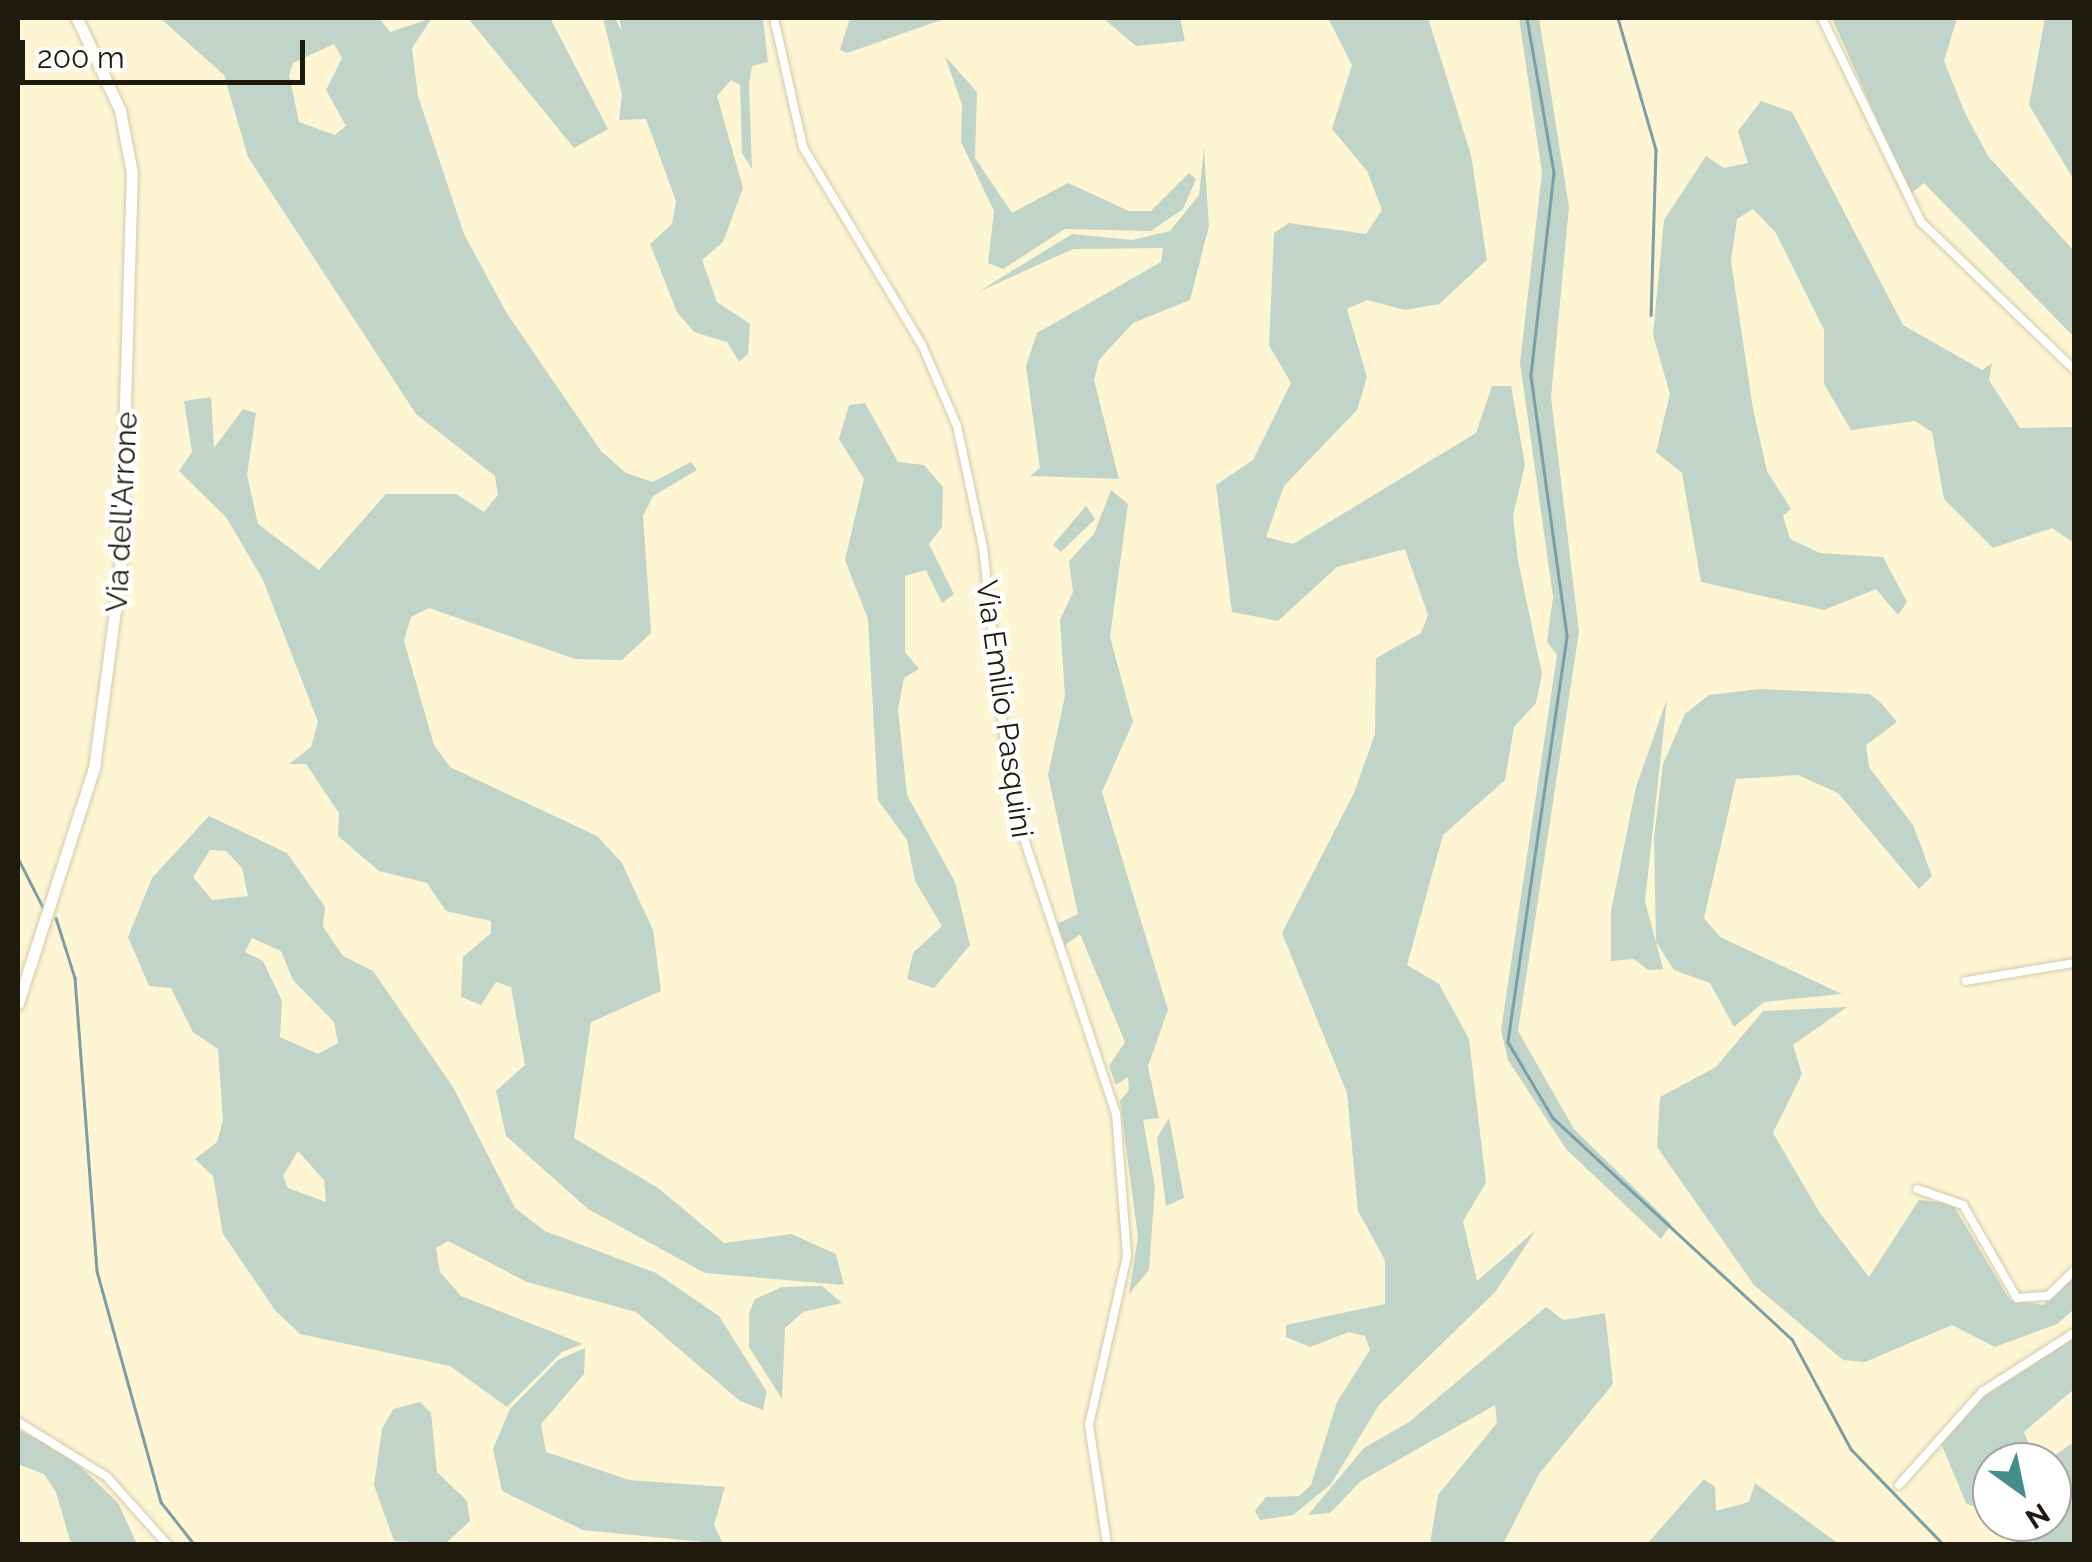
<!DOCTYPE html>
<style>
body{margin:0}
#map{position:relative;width:2092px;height:1562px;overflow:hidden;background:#fef5d3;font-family:Raleway,sans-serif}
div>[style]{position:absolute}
.green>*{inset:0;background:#c1d4c9}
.stream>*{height:2.5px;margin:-1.25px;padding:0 1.25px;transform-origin:1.25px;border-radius:1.25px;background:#7b9ea7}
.roads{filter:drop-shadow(0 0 2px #d3caa9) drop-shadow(0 0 2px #d3caa9)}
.street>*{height:8px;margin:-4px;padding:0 4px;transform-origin:4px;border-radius:4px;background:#fff}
.secondary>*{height:11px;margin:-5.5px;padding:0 5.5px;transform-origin:5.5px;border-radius:5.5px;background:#fff}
span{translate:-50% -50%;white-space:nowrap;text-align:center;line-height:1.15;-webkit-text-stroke:9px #fff;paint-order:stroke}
.street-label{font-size:30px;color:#1e1a0e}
.frame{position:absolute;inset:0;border:20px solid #1e1a0e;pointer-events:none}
.north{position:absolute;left:1972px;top:1442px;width:100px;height:100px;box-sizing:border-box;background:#fff;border:2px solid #a5a39f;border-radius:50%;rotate:147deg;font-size:28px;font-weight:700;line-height:40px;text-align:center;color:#1e1a0e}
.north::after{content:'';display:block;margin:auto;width:35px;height:45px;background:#458d8b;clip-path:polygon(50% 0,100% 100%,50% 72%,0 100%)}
.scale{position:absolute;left:20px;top:40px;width:285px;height:45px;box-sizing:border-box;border:5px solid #1e1a0e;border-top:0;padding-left:12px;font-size:30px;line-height:35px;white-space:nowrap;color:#1e1a0e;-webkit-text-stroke:8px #fff;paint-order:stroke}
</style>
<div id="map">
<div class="green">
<i style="clip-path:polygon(evenodd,160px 18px,379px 18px,390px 32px,432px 18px,412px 48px,418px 96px,464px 234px,506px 312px,601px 451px,626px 473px,653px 482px,691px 462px,697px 470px,653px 496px,643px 516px,651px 633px,622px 660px,575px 659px,429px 608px,411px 617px,404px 641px,434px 745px,450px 767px,597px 836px,622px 863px,653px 930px,661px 991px,591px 1022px,574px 1138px,658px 1188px,724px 1243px,791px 1234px,836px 1254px,844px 1285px,705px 1273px,588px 1209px,506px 1136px,496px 1091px,525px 1065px,511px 987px,496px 982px,481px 1005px,461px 997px,463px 957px,491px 933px,491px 921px,446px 911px,427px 883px,379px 871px,338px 836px,339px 813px,306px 764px,289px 764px,311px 747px,318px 722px,263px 580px,226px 517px,179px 471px,192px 452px,184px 401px,211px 397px,214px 448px,243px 409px,256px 413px,247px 475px,258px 524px,319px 570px,386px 494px,456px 494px,484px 512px,498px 495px,495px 476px,416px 414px,248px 157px,224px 75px,160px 18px,334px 44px,342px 58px,326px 90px,346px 126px,335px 135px,299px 122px,289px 75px,293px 63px,334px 44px)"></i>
<i style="clip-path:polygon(468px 18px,550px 18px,608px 129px,574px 148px)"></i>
<i style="clip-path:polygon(603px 18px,615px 18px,622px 32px,619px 18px,763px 18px,768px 62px,752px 66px,749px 84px,752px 169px,742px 153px,740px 85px,731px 80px,717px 96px,743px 188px,723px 242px,702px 260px,717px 302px,750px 324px,748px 354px,739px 362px,727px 342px,694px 332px,677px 312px,650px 244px,672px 224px,676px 201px,646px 119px,619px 120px,622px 94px)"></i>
<i style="clip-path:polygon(850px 18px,947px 18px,847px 53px,840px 50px)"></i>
<i style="clip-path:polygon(1103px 18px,1180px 18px,1185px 41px,1136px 46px)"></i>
<i style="clip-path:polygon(1328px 18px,1428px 18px,1471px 155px,1487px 260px,1439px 304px,1405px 310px,1367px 300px,1347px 309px,1367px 377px,1357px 410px,1284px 486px,1266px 537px,1293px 544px,1476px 433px,1492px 386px,1511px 386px,1525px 465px,1513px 515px,1518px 561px,1542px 674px,1536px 703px,1514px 727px,1505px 780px,1443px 835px,1407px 965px,1439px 984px,1469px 1039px,1486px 1183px,1463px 1221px,1477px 1281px,1536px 1230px,1496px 1291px,1379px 1405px,1331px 1484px,1293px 1515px,1260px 1520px,1255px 1511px,1266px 1497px,1299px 1496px,1311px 1485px,1337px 1402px,1370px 1350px,1365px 1336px,1349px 1332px,1310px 1347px,1286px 1337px,1286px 1325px,1385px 1304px,1385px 1260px,1358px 1211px,1347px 1093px,1282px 933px,1354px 793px,1375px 734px,1376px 658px,1421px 633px,1428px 615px,1405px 549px,1337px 567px,1278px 621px,1232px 612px,1216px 485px,1253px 460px,1291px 383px,1269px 345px,1274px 233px,1289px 223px,1366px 234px,1382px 210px,1367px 171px,1332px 129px,1352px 65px)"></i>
<i style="clip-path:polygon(1519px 18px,1539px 18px,1569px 207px,1551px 397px,1579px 632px,1518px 1031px,1574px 1129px,1671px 1224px,1661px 1239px,1566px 1149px,1508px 1060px,1501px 1030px,1557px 655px,1547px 642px,1553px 597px,1520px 363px,1542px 173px)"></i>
<i style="clip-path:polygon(1832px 18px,1957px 18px,1944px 61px,1965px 113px,1988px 156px,2074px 251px,2074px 337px,1924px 183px,1910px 194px)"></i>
<i style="clip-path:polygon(2045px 18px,2074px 18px,2074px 180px,2029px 105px)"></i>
<i style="clip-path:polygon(945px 56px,977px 92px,975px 158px,1012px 213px,1068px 183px,1129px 211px,1151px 211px,1189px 173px,1196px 179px,1183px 209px,1151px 231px,1065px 229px,1003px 269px,988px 263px,994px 211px,961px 142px,962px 105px)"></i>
<i style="clip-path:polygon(1761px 101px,1792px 112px,1903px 325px,1982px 370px,1992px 363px,1989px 380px,2020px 428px,2074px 427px,2074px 543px,2052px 528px,1993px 548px,1944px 499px,1932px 432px,1915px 421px,1851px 430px,1824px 384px,1824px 330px,1776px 233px,1753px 209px,1737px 219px,1731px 261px,1753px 409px,1767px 471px,1791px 509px,1783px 516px,1790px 539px,1820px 553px,1883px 557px,1907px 602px,1898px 615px,1876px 589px,1824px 610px,1701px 582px,1682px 473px,1656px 452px,1670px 394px,1653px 335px,1664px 220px,1706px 156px,1724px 168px,1748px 163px,1738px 131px)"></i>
<i style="clip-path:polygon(1204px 148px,1209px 226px,1190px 300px,1133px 323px,1099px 360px,1094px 380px,1119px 479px,1030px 476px,1040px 468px,1026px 366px,1037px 333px,1161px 262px,1163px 248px,1073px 249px,978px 292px,1072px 234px,1132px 240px,1170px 231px,1199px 195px)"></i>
<i style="clip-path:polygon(865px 403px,898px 462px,924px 465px,943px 487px,942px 527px,929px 544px,954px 594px,942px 603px,926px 570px,905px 576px,905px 652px,919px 669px,904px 678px,898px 709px,907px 795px,955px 882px,970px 945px,934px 988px,907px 979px,913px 953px,942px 926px,915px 881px,907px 840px,878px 800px,868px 619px,845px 560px,864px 479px,839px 439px,849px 405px)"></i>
<i style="clip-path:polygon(1111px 490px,1128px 504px,1110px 637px,1133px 722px,1102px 792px,1168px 1010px,1148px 1066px,1159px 1118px,1143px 1120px,1155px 1187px,1149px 1270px,1129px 1294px,1138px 1237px,1120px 1101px,1129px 1090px,1128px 1077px,1116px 1085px,1109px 1066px,1125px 1042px,1080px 934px,1064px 946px,1055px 925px,1078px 914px,1048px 775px,1065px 696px,1060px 620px,1073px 592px,1069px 561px,1094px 534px)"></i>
<i style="clip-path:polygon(1086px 506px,1095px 519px,1061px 552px,1053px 545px)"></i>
<i style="clip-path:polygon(1760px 689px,1870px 694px,1882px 704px,1897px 722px,1866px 745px,1869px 767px,1913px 825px,1932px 876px,1919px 889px,1838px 793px,1798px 775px,1736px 779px,1704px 918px,1720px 937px,1842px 994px,1764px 1002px,1734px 1027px,1710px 983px,1674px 970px,1656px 942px,1654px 838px,1663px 764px,1685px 714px,1709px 695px)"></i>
<i style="clip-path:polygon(1667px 699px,1645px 901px,1663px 969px,1648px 970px,1634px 959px,1611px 961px,1611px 911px,1636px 787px)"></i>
<i style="clip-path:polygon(evenodd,209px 816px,287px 853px,325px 907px,323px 927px,343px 956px,373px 971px,453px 1087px,515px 1208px,545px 1231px,656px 1273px,719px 1316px,767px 1392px,763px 1410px,740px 1401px,636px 1312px,527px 1282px,448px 1241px,436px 1248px,440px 1272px,461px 1296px,583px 1344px,562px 1352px,507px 1407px,450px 1366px,300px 1334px,275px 1310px,223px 1234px,213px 1176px,195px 1159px,217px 1142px,223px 1120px,218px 1049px,193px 1032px,171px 988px,149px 986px,128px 937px,152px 878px,209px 816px,210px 850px,226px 851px,242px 868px,248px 896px,212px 900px,193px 877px,210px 850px,209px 816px,252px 938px,281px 951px,293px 980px,334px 1022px,338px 1043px,318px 1054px,280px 1037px,282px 1001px,263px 961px,245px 952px,252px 938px,209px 816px,298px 1151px,324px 1180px,326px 1202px,288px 1188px,283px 1176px,298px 1151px)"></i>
<i style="clip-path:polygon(1847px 1007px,1793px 1045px,1802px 1074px,1773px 1133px,1820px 1213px,1869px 1277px,1919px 1200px,1952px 1203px,2010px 1300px,2043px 1305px,2074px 1277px,2074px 1309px,2057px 1324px,1995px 1347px,1952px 1325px,1865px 1362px,1843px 1360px,1754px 1285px,1657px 1147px,1660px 1097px,1716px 1067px,1763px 1011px)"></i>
<i style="clip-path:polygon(1169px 1118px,1184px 1198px,1166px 1206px,1157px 1138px)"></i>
<i style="clip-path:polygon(822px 1286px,842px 1303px,803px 1312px,785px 1328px,782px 1399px,749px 1347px,749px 1313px,755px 1299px,782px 1287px)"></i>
<i style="clip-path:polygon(1546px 1307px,1563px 1320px,1605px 1313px,1613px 1384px,1539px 1474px,1503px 1544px,1430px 1544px,1438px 1495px,1497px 1423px,1495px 1405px,1361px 1481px,1330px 1513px,1308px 1515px,1364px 1448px,1409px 1422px)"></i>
<i style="clip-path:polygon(2074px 1334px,2074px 1389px,2024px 1432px,2036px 1462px,1992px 1462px,1992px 1515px,1966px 1503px,1940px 1441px,1994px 1386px)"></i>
<i style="clip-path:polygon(585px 1348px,584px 1374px,541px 1424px,546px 1452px,629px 1480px,725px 1487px,714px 1525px,723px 1544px,583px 1530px,502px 1491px,493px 1449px,510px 1409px,558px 1360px)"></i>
<i style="clip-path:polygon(420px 1402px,431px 1413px,437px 1472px,467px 1501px,470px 1521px,445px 1544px,394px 1541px,374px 1485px,382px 1429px,393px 1409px)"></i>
<i style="clip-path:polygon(18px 1430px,65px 1452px,118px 1503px,137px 1544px,71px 1544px,56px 1492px,44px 1474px,18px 1464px)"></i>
<i style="clip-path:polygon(2074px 1442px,2074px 1544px,2038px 1544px,2003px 1522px,2052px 1522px,2052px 1462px,2045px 1462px)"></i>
<i style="clip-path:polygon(1704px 1479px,1715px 1487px,1716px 1511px,1749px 1502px,1755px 1483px,1839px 1544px,1647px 1544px)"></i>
</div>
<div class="stream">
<i style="left:1527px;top:18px;width:157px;rotate:80.1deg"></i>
<i style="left:1554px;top:173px;width:204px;rotate:96.5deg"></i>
<i style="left:1531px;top:376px;width:263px;rotate:82.1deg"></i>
<i style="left:1567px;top:637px;width:409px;rotate:98.3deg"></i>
<i style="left:1508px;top:1042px;width:88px;rotate:59.4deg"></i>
<i style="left:1553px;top:1118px;width:326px;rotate:42.8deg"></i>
<i style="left:1792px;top:1339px;width:125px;rotate:61.8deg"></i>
<i style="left:1851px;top:1449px;width:132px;rotate:45.9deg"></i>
<i style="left:1618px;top:18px;width:137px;rotate:73.9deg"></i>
<i style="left:1656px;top:150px;width:165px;rotate:91.7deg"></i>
<i style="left:18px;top:858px;width:55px;rotate:63deg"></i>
<i style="left:56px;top:918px;width:63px;rotate:72.4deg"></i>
<i style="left:75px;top:978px;width:294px;rotate:85.7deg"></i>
<i style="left:97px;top:1271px;width:240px;rotate:74.5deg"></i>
<i style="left:161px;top:1502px;width:53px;rotate:51.8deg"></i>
</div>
<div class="roads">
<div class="street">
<i style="left:774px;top:18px;width:132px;rotate:77.3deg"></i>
<i style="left:803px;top:147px;width:231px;rotate:59deg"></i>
<i style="left:922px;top:345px;width:88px;rotate:66.6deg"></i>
<i style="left:957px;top:426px;width:124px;rotate:77.9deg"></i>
<i style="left:983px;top:547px;width:255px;rotate:83.7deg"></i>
<i style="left:1011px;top:800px;width:330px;rotate:71.5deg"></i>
<i style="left:1116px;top:1113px;width:143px;rotate:85.6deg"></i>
<i style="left:1127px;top:1256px;width:173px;rotate:102.7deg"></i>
<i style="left:1089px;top:1425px;width:120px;rotate:81.4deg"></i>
<i style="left:1822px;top:18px;width:227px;rotate:64.1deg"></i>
<i style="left:1921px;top:222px;width:212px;rotate:43.9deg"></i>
<i style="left:1966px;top:981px;width:109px;rotate:-9.5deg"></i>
<i style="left:1917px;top:1189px;width:49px;rotate:19.2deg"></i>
<i style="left:1963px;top:1205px;width:108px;rotate:59.9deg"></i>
<i style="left:2017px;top:1298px;width:31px;rotate:-4deg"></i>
<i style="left:2048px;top:1296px;width:36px;rotate:-44deg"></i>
<i style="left:18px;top:1422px;width:105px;rotate:31.7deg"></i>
<i style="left:107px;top:1477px;width:90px;rotate:48.2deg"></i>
<i style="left:1899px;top:1485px;width:125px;rotate:-48.3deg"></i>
<i style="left:1982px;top:1392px;width:109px;rotate:-32.7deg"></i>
</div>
<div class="secondary">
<i style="left:18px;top:1003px;width:247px;rotate:-72.1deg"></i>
<i style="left:94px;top:768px;width:197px;rotate:-82.4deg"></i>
<i style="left:120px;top:573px;width:400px;rotate:-88.3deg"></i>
<i style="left:132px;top:173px;width:64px;rotate:-100.8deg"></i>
<i style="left:120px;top:110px;width:102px;rotate:-115.1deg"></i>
</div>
</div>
<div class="street-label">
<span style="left:122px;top:512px;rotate:-87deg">Via dell'Arrone</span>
<span style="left:1004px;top:709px;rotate:82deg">Via Emilio Pasquini</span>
</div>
<div class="frame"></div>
<div class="north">N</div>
<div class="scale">200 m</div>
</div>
